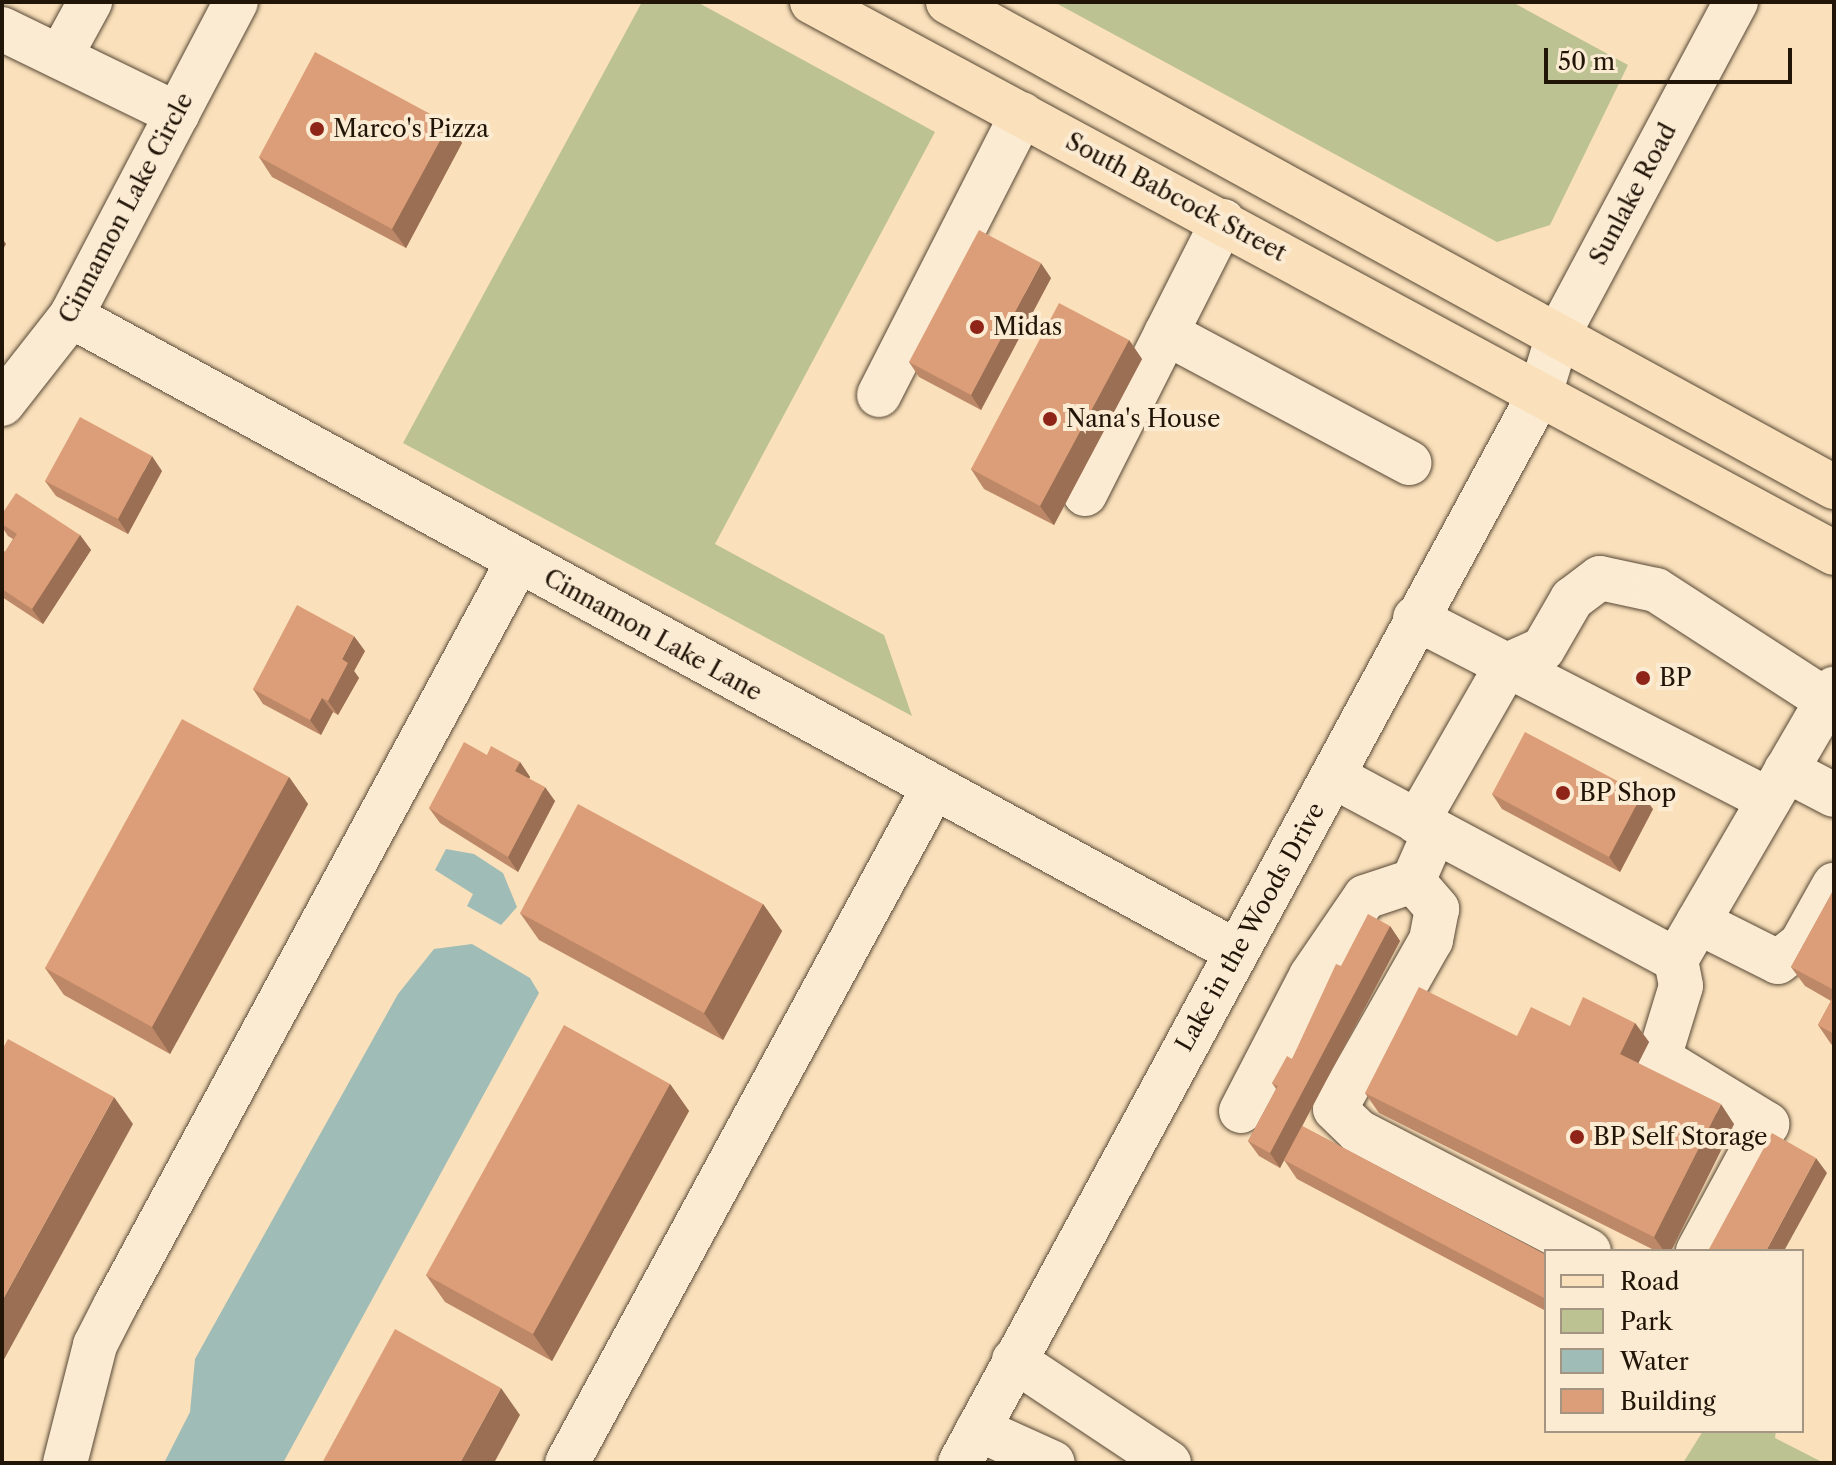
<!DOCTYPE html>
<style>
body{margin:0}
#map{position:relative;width:1836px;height:1465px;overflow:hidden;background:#fae0bb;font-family:"Libre Caslon Text",serif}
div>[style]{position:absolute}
.green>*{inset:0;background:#bcc291}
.water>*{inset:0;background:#9fbcb6}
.roads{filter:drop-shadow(0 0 2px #574835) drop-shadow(0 0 2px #574835)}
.minor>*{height:44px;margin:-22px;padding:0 22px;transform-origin:22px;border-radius:22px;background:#fcebd3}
.major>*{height:44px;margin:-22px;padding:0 22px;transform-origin:22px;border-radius:22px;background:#fae0bb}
.wall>*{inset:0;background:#bd8867}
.shaded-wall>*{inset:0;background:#9a6f54}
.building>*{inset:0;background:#dc9e78}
.dots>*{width:22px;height:22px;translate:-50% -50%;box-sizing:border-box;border:4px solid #fcebd3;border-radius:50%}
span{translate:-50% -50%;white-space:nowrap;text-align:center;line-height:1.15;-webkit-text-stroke:8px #fcebd3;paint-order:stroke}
.poi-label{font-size:24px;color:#211508}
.left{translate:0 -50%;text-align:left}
.street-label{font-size:24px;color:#211508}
.frame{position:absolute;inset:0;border:4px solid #211508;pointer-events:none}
.legend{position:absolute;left:1544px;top:1249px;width:260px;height:184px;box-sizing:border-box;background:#fcebd3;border:2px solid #a49582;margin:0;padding:10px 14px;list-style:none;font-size:24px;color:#211508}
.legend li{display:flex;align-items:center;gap:16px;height:40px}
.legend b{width:40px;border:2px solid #a49582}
.scale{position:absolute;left:1544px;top:48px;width:248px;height:36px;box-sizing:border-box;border:4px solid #211508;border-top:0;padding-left:10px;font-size:24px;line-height:28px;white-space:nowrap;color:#211508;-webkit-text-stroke:6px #fcebd3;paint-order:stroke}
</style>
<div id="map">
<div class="green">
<i style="clip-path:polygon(642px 2px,697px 2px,935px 132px,715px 544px,884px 635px,912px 716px,403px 443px)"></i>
<i style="clip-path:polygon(1054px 2px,1512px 2px,1628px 65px,1550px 225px,1497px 242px)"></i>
<i style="clip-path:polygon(1703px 1431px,1776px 1431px,1775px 1438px,1824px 1463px,1683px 1463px)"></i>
</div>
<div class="water">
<i style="clip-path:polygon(446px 849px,474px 854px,503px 873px,517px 907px,501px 925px,467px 906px,473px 894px,435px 870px)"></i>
<i style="clip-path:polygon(472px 944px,530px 978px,539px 993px,283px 1463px,164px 1463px,190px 1412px,195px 1359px,398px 994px,434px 949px)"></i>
</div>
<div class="roads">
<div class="minor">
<i style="left:2px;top:29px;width:195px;rotate:25.9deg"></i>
<i style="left:60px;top:57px;width:63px;rotate:-61.4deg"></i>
<i style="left:71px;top:316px;width:1328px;rotate:28.61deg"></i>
<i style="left:1166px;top:333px;width:276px;rotate:28.1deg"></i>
<i style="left:879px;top:395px;width:315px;rotate:-63deg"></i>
<i style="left:2px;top:404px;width:112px;rotate:-51.9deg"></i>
<i style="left:71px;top:316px;width:355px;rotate:-62.3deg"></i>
<i style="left:1085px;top:494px;width:306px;rotate:-63.2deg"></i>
<i style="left:1415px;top:618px;width:398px;rotate:27.2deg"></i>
<i style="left:1786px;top:770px;width:54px;rotate:27.5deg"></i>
<i style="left:1333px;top:776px;width:389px;rotate:28.2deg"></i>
<i style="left:1676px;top:960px;width:314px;rotate:-59.8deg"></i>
<i style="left:1417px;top:822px;width:181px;rotate:-60.2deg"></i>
<i style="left:1507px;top:665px;width:39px;rotate:-24deg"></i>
<i style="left:1543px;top:649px;width:58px;rotate:-59.9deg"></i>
<i style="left:1572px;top:599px;width:35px;rotate:-37deg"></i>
<i style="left:1600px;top:578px;width:57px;rotate:12.1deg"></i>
<i style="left:1656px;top:590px;width:212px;rotate:32.9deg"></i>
<i style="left:1435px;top:831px;width:55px;rotate:113.7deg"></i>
<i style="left:1413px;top:881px;width:37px;rotate:49deg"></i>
<i style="left:1437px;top:909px;width:32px;rotate:101deg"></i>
<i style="left:1431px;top:940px;width:194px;rotate:119.6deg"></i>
<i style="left:1335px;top:1109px;width:33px;rotate:44deg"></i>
<i style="left:1359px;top:1132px;width:259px;rotate:27.4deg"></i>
<i style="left:1698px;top:922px;width:89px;rotate:26.6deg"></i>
<i style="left:1778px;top:962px;width:29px;rotate:-38deg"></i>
<i style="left:1801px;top:944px;width:68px;rotate:-60.8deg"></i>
<i style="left:1676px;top:960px;width:26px;rotate:79deg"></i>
<i style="left:1681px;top:986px;width:75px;rotate:107deg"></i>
<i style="left:1659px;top:1058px;width:127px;rotate:31.4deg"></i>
<i style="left:1767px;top:1124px;width:145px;rotate:118.5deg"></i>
<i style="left:1241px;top:1111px;width:152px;rotate:-62.6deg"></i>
<i style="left:1311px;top:976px;width:96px;rotate:-55.6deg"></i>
<i style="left:1365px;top:897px;width:51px;rotate:-18.4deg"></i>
<i style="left:1014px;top:1360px;width:186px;rotate:33.6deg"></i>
<i style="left:978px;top:1429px;width:82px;rotate:24.4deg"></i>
<i style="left:65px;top:1463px;width:122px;rotate:-75.7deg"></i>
<i style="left:95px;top:1345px;width:46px;rotate:-62.9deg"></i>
<i style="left:116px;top:1304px;width:845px;rotate:-61.58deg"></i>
<i style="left:567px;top:1463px;width:769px;rotate:-61.5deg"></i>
<i style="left:960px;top:1463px;width:1219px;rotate:-61.54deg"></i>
<i style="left:1541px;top:391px;width:59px;rotate:-73.1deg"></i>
<i style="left:1558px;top:335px;width:378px;rotate:-61.9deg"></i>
</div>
<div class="major">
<i style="left:812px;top:2px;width:1161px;rotate:28.33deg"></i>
<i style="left:948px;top:2px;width:1010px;rotate:28.7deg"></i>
</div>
</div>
<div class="wall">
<i style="clip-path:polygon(449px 124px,462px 143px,406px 248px,272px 177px,259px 157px)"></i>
<i style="clip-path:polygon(1051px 278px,981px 410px,919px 377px,909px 362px)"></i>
<i style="clip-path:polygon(1129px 340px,1142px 359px,1054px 525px,984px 489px,971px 469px)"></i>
<i style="clip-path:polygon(162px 471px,128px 534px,56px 496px,45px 481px)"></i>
<i style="clip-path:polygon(2px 514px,80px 535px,91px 550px,43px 624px,2px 597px,2px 550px,5px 552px,13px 539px,8px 536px,2px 527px)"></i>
<i style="clip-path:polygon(365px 651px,354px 671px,359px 678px,338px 715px,333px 712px,321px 735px,263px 704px,253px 689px)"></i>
<i style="clip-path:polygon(487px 755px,520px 762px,530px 777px,529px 779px,555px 801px,518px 872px,440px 823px,429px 808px)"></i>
<i style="clip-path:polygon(289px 777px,308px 804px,170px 1054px,64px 995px,45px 968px)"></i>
<i style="clip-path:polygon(1492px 794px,1653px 809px,1620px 872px,1502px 809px)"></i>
<i style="clip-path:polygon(1834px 889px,1834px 1046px,1831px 1044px,1818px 1025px,1831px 1001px,1805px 986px,1791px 967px)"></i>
<i style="clip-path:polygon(763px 904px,782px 931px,723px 1040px,539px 940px,520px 913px)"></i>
<i style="clip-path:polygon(1390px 926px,1400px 941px,1302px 1126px,1546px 1255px,1546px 1311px,1297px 1179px,1284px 1160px,1280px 1168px,1259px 1156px,1248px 1141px,1276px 1089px,1272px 1083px,1292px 1059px,1341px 966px)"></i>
<i style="clip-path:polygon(1635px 1023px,1649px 1042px,1638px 1063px,1734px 1124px,1671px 1251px,1656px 1251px,1379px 1113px,1365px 1093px,1517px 1036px,1570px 1026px)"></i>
<i style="clip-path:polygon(670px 1084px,689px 1111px,552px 1361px,445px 1302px,426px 1275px)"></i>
</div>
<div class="shaded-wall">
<i style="clip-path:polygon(449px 124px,462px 143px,406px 248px,392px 229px)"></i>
<i style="clip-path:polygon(2px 238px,6px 244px,2px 251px)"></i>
<i style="clip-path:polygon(1041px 263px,1051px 278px,981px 410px,971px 395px)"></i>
<i style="clip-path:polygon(1129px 340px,1142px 359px,1054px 525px,1040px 506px)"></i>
<i style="clip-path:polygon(152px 456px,162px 471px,128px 534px,118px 519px)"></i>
<i style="clip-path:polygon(80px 535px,91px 550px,43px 624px,32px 609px)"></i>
<i style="clip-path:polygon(354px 636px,365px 651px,354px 671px,359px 678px,338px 715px,328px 701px,342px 659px)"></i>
<i style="clip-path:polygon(322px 698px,333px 712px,321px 735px,310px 720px)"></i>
<i style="clip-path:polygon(520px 762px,530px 777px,525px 786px,515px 771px)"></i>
<i style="clip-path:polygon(289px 777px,308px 804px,170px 1054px,152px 1027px)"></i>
<i style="clip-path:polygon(545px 787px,555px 801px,518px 872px,508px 857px)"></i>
<i style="clip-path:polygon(1642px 794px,1653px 809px,1620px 872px,1609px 857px)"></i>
<i style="clip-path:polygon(763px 904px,782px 931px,723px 1040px,704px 1013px)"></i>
<i style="clip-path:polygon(1390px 926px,1400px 941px,1280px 1168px,1270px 1153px)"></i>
<i style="clip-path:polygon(1635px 1023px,1649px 1042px,1633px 1074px,1620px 1054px)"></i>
<i style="clip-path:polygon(670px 1084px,689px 1111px,552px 1361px,533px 1334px)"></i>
<i style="clip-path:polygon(114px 1097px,133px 1124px,2px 1363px,2px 1301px)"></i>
<i style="clip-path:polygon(1721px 1104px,1734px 1124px,1671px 1251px,1664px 1251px,1654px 1237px)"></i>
<i style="clip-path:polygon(1816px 1158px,1827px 1173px,1784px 1251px,1766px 1251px)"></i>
<i style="clip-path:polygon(501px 1388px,520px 1415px,494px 1463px,460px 1463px)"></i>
</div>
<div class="building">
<i style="clip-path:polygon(315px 52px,449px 124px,392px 229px,259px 157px)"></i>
<i style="clip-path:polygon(979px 230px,1041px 263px,971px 395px,909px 362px)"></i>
<i style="clip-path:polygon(1059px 303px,1129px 340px,1040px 506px,971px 469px)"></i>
<i style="clip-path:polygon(80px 417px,152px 456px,118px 519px,45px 481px)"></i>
<i style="clip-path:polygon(16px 493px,80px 535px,32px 609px,2px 589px,2px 550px,5px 552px,17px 534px,2px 524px,2px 514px)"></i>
<i style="clip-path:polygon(297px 605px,354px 636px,342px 659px,348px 663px,328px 701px,322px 698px,310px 720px,253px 689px)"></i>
<i style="clip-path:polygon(182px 719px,289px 777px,152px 1027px,45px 968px)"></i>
<i style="clip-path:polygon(1525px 732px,1642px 794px,1609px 857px,1492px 794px)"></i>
<i style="clip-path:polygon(464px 742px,487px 755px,491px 746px,520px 762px,515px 771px,545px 787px,508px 857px,429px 808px)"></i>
<i style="clip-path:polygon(578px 804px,763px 904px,704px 1013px,520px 913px)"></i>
<i style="clip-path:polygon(1834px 889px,1834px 990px,1791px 967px)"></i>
<i style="clip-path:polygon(1368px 914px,1390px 926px,1270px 1153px,1248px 1141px,1278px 1086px,1272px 1083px,1287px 1056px,1292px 1059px,1336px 964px,1341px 966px)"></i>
<i style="clip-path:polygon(1419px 987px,1517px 1036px,1531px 1007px,1570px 1026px,1583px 997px,1635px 1023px,1620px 1054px,1721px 1104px,1654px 1237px,1365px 1093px)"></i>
<i style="clip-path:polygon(1834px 995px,1834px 1034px,1818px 1025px)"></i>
<i style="clip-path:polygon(564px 1025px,670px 1084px,533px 1334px,426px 1275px)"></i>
<i style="clip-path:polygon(8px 1039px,114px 1097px,2px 1301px,2px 1050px)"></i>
<i style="clip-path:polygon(1302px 1126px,1546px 1255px,1546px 1299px,1284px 1160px)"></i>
<i style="clip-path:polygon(1772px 1133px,1816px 1158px,1766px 1251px,1708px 1251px)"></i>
<i style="clip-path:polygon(395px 1329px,501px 1388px,460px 1463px,322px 1463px)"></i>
</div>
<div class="dots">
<i style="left:317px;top:129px;background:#8f2418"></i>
<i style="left:977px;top:327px;background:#8f2418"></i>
<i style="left:1050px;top:419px;background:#8f2418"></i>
<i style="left:1643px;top:678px;background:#8f2418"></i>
<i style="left:1563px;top:793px;background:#8f2418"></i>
<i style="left:1577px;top:1137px;background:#8f2418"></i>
</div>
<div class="poi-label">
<span class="left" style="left:333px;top:129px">Marco's Pizza</span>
<span class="left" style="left:993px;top:327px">Midas</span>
<span class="left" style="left:1066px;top:419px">Nana's House</span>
<span class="left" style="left:1659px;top:678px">BP</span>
<span class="left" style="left:1579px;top:793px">BP Shop</span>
<span class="left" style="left:1593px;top:1137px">BP Self Storage</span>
</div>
<div class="street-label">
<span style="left:1633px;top:194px;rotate:-62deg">Sunlake Road</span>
<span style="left:1176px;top:197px;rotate:28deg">South Babcock Street</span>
<span style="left:126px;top:208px;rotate:-62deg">Cinnamon Lake Circle</span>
<span style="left:653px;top:635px;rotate:29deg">Cinnamon Lake Lane</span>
<span style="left:1250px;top:927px;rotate:-61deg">Lake in the Woods Drive</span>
</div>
<div class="frame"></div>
<ul class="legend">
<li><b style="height:10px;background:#fae0bb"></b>Road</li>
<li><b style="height:22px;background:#bcc291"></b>Park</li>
<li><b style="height:22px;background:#9fbcb6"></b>Water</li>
<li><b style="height:22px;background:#dc9e78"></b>Building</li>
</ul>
<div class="scale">50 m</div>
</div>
